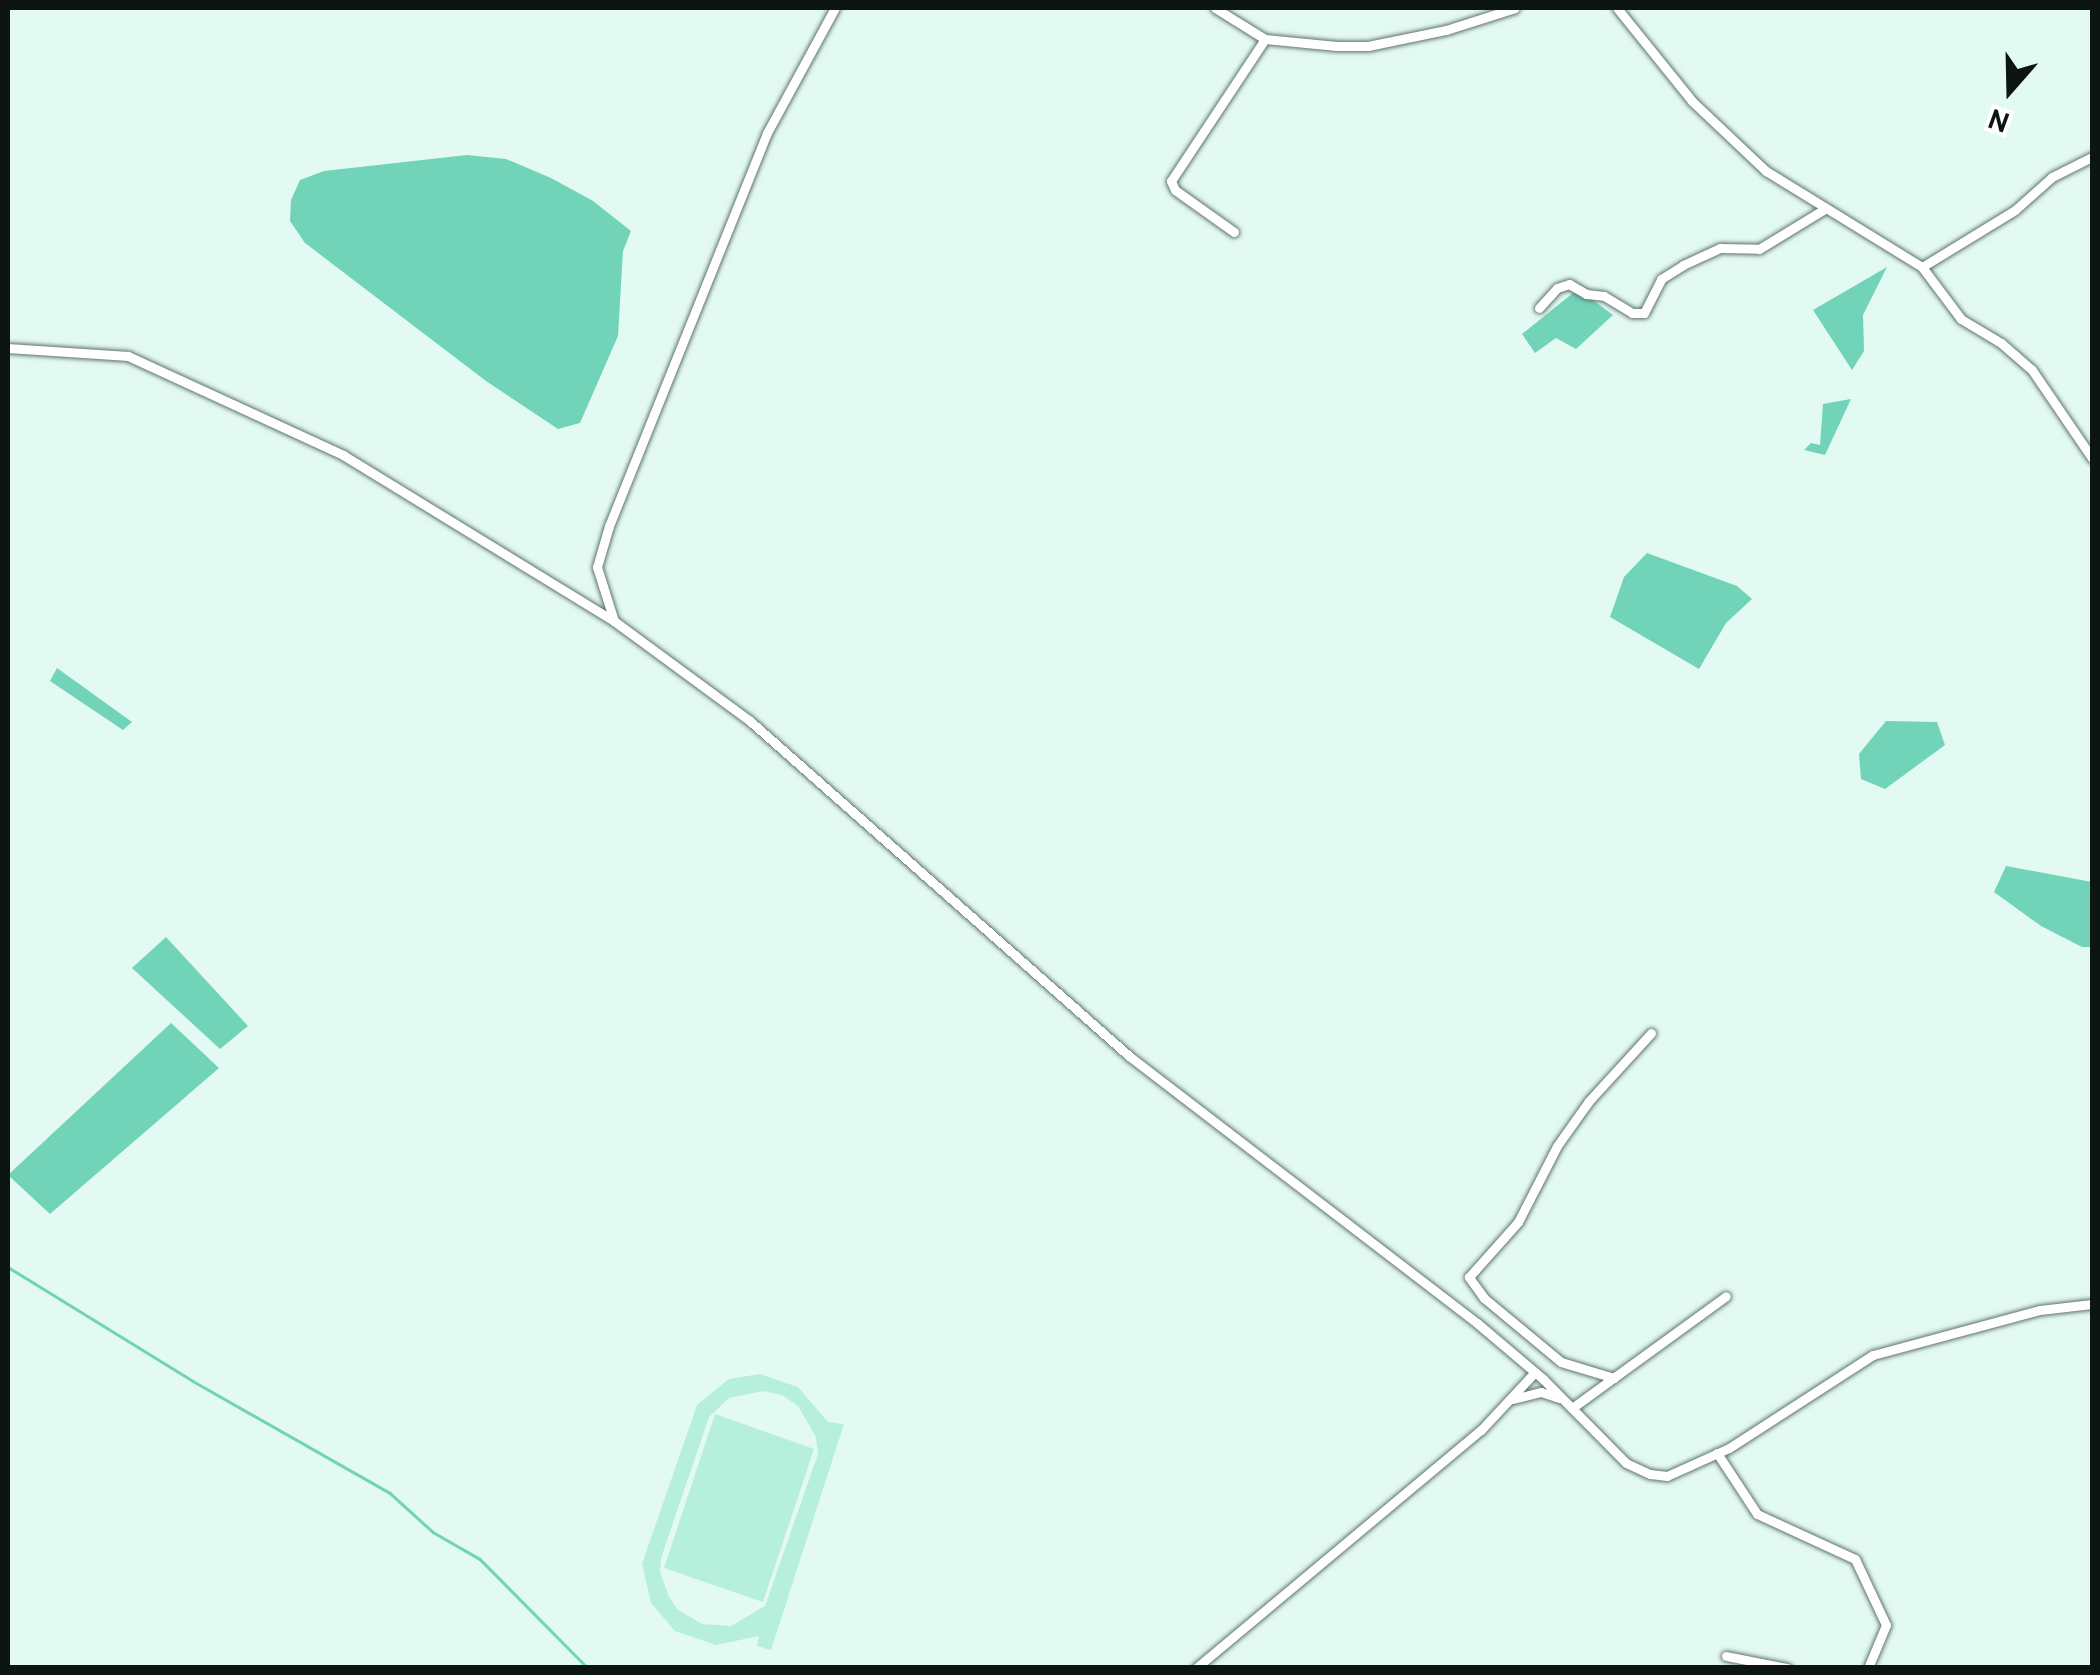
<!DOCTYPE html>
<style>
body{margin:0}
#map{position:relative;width:2100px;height:1675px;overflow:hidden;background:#e3faf2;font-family:Overpass,sans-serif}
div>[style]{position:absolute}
.green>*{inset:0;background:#b6efdc}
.water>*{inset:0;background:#71d3b7}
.stream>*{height:2.5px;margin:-1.25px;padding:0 1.25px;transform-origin:1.25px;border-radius:1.25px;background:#71d3b7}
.roads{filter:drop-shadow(0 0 2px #5f746d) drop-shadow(0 0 2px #5f746d)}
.minor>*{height:9px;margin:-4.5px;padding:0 4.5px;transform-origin:4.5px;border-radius:4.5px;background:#fff}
span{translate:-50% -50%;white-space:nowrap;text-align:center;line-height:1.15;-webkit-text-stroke:10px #fff;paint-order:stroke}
.frame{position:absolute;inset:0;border:10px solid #0d1512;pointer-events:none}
.north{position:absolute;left:1960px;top:40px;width:100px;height:100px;-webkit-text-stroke:8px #fff;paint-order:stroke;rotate:200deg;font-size:28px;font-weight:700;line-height:40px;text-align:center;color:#0d1512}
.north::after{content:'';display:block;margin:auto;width:35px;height:45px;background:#0d1512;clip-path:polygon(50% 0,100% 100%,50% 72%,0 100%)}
</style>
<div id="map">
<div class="green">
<i style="clip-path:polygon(evenodd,760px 1374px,798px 1387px,828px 1422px,844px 1424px,771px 1650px,757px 1646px,759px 1636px,716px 1645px,675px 1631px,651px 1603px,642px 1564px,697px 1405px,729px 1379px,760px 1374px,763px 1391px,782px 1395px,798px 1406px,816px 1437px,818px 1454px,765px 1606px,731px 1626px,702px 1624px,677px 1609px,669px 1597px,660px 1572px,661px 1558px,709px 1417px,729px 1398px,763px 1391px)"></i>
<i style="clip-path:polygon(715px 1414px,814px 1449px,763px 1602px,664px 1568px)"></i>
</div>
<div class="water">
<i style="clip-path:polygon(467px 155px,506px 159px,551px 178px,593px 201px,631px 231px,623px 251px,618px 336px,580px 423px,558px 429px,486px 381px,305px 243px,290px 221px,291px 200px,300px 180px,324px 171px)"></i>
<i style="clip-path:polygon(1887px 267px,1863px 315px,1864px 351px,1852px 370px,1813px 310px)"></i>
<i style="clip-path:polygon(1578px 289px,1613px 315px,1576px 349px,1556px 338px,1535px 353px,1522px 334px)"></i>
<i style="clip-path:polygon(1851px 399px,1825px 455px,1804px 450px,1811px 443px,1820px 445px,1823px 404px)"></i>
<i style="clip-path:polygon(1647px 553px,1737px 586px,1752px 599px,1726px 623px,1699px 669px,1610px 617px,1624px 577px)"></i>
<i style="clip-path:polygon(57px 668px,132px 722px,123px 730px,50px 681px)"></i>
<i style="clip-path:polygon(1886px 721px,1937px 722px,1945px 745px,1885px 789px,1861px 779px,1859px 754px)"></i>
<i style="clip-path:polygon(2006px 866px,2092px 882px,2092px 947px,2082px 947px,2041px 926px,1994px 892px)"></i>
<i style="clip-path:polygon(166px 937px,248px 1026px,220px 1049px,132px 968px)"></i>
<i style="clip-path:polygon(171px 1023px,219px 1068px,50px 1214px,8px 1175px)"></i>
</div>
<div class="stream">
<i style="left:8px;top:1267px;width:217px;rotate:31.6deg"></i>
<i style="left:193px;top:1381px;width:227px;rotate:29.6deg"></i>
<i style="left:390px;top:1493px;width:58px;rotate:42.2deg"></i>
<i style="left:433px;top:1532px;width:54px;rotate:29.9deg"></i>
<i style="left:480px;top:1559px;width:153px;rotate:45.3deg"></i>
</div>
<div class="roads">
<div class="minor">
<i style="left:1215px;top:8px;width:59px;rotate:31.8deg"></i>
<i style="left:1265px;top:39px;width:72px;rotate:5.6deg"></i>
<i style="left:1337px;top:46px;width:31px"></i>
<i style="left:1368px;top:46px;width:80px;rotate:-11.6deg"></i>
<i style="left:1446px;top:30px;width:72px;rotate:-17.7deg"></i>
<i style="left:1617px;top:8px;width:119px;rotate:51.1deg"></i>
<i style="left:1692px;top:101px;width:102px;rotate:43.4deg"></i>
<i style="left:1766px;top:171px;width:183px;rotate:31.6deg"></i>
<i style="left:1922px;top:267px;width:65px;rotate:53.1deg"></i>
<i style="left:1961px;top:319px;width:47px;rotate:31deg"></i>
<i style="left:2001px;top:343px;width:41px;rotate:41.1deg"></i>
<i style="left:2032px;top:370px;width:107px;rotate:55.7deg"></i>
<i style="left:1234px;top:232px;width:72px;rotate:-144.6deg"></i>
<i style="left:1175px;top:190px;width:10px;rotate:-114deg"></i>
<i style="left:1171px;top:181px;width:170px;rotate:-56.5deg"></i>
<i style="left:1922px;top:267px;width:109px;rotate:-31.5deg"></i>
<i style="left:2015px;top:210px;width:50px;rotate:-41.7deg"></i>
<i style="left:2052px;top:177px;width:45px;rotate:-26.6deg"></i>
<i style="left:1539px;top:308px;width:27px;rotate:-48deg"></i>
<i style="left:1557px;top:288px;width:13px;rotate:-18deg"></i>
<i style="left:1569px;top:284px;width:20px;rotate:30deg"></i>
<i style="left:1586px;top:294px;width:18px;rotate:6deg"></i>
<i style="left:1604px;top:296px;width:33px;rotate:31deg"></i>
<i style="left:1632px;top:313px;width:12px"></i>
<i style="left:1644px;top:313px;width:38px;rotate:-63deg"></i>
<i style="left:1661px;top:279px;width:26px;rotate:-32deg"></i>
<i style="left:1683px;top:265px;width:41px;rotate:-24.7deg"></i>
<i style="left:1720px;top:248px;width:39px;rotate:1deg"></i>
<i style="left:1759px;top:249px;width:75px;rotate:-31.4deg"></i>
<i style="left:8px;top:348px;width:120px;rotate:3.8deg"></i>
<i style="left:128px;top:356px;width:237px;rotate:24.7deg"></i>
<i style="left:343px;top:455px;width:318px;rotate:31.5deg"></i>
<i style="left:614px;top:621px;width:169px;rotate:36.3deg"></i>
<i style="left:750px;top:721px;width:506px;rotate:41.47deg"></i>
<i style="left:1129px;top:1056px;width:439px;rotate:37.5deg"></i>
<i style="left:1477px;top:1323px;width:87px;rotate:40.3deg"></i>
<i style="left:1543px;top:1379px;width:118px;rotate:45.3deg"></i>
<i style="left:1626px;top:1463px;width:26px;rotate:25deg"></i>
<i style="left:1650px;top:1474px;width:17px;rotate:7deg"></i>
<i style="left:1667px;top:1476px;width:68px;rotate:-24.3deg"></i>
<i style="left:1729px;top:1448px;width:171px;rotate:-32.9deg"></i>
<i style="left:1873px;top:1355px;width:173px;rotate:-15.1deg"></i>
<i style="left:2040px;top:1310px;width:52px;rotate:-6.6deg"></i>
<i style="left:614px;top:621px;width:57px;rotate:-107.5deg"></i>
<i style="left:597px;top:567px;width:43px;rotate:-73.7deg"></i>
<i style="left:609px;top:526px;width:424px;rotate:-68.1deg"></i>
<i style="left:767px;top:133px;width:142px;rotate:-61.5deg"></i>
<i style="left:1614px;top:1378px;width:55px;rotate:-163.2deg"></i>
<i style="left:1561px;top:1362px;width:100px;rotate:-140.3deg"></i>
<i style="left:1484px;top:1298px;width:26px;rotate:-126deg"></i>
<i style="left:1469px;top:1277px;width:74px;rotate:-48.3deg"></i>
<i style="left:1518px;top:1222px;width:85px;rotate:-62.8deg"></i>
<i style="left:1557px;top:1146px;width:55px;rotate:-54.6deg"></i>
<i style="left:1589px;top:1101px;width:92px;rotate:-47.6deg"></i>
<i style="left:1513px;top:1399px;width:29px;rotate:-14deg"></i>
<i style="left:1541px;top:1392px;width:19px;rotate:18deg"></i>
<i style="left:1572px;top:1408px;width:190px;rotate:-36deg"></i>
<i style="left:1717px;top:1453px;width:73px;rotate:56.7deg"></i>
<i style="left:1757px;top:1514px;width:108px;rotate:24.7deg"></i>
<i style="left:1855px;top:1559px;width:73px;rotate:64.8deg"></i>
<i style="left:1886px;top:1625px;width:47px;rotate:112.7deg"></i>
<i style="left:1726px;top:1656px;width:62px;rotate:11.1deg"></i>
<i style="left:1196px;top:1668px;width:371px;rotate:-39.9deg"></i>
<i style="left:1481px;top:1430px;width:79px;rotate:-47deg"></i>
</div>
</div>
<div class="frame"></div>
<div class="north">N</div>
</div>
